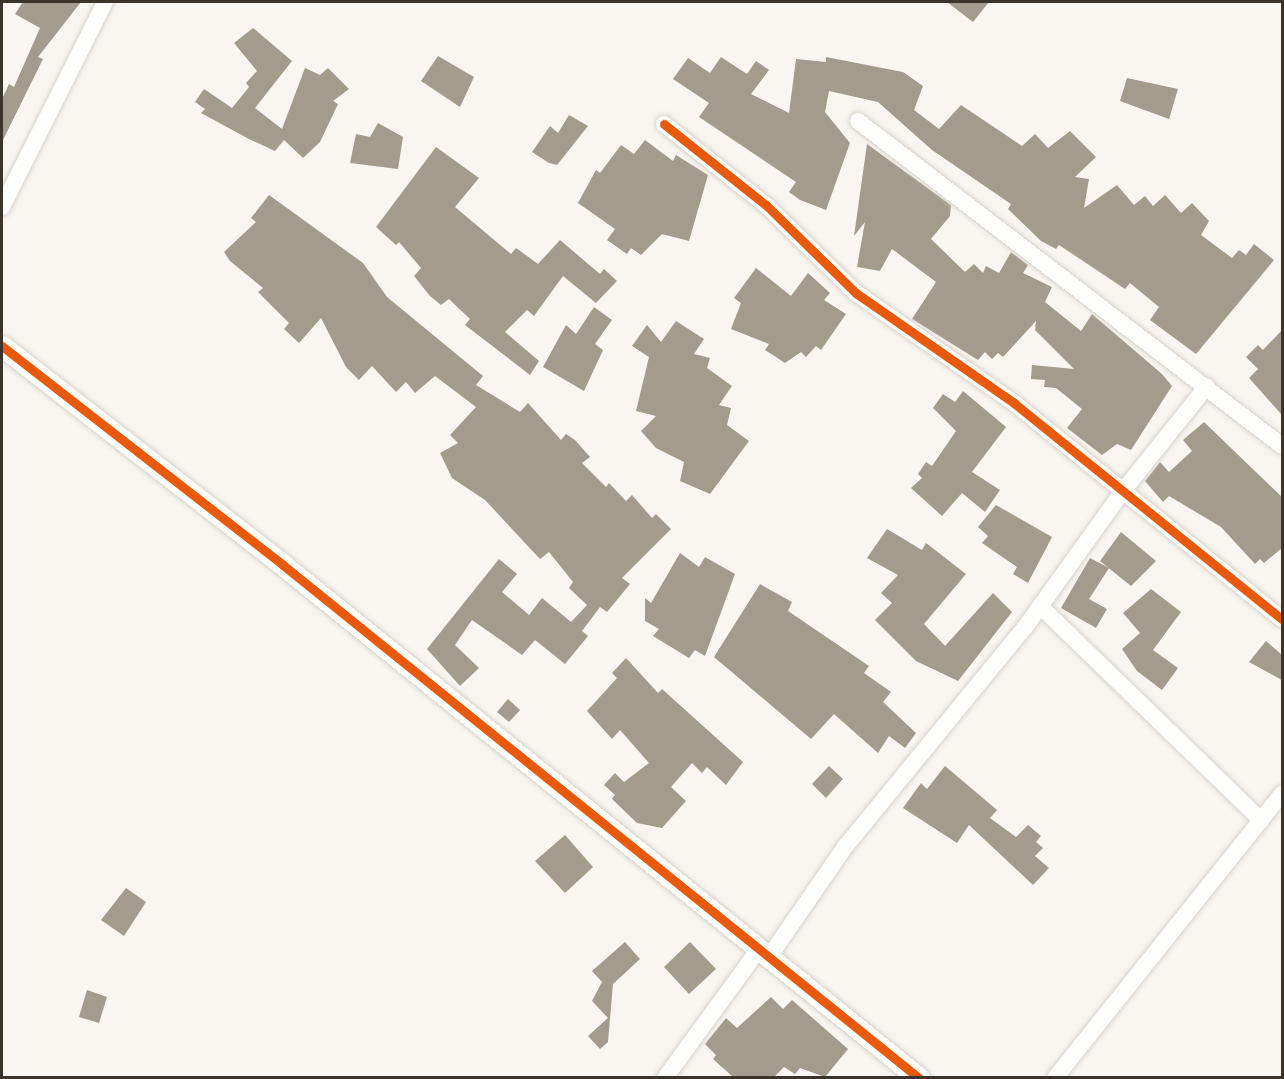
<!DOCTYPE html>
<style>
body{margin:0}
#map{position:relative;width:1284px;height:1079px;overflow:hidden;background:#f9f5f0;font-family:"Open Sans",sans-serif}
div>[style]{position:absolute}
.building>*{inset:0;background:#a39b8c}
.roads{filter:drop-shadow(0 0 2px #d8d3cb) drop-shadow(0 0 2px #d8d3cb)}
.minor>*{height:16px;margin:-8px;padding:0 8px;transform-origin:8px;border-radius:8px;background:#fefefd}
.tertiary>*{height:21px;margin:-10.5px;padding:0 10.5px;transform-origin:10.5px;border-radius:10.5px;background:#fefefd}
.cycleway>*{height:9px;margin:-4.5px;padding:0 4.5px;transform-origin:4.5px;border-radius:4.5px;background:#e8590c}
span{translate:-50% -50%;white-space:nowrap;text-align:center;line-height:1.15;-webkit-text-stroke:6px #fff;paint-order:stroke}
.frame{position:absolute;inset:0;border:3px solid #3a342a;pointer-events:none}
</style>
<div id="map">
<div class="building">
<i style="clip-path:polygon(23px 2px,81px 2px,38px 57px,43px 59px,2px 142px,2px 99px,9px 84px,14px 87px,40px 28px,15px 14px)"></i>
<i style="clip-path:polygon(947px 2px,989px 2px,973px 22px)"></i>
<i style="clip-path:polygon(253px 28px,292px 61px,255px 108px,282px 129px,305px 68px,320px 75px,328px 68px,349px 89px,333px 101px,338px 104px,320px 142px,303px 158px,284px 140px,275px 151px,249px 139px,201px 113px,205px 109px,195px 102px,204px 89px,232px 108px,249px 87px,246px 83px,257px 71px,234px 43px)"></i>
<i style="clip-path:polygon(438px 56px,474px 77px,460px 107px,421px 81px)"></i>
<i style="clip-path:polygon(721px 57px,747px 74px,756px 61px,769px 70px,751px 94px,789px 113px,796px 59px,826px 62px,826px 57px,903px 72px,923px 86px,914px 110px,939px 129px,961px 105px,1022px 146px,1035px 134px,1048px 148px,1070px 131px,1096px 157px,1075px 177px,1089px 179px,1084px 208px,1117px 185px,1134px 205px,1145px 196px,1153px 206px,1165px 195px,1181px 213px,1192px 203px,1209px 221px,1201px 235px,1232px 258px,1239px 250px,1246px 255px,1254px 244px,1274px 260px,1196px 354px,1150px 320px,1159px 307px,1130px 283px,1125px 289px,1059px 245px,1056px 249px,1041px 241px,1008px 209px,1011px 204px,932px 150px,878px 102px,829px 91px,825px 112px,850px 143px,826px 210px,800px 200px,789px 192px,796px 182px,699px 117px,709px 103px,673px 79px,688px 58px,710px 73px)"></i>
<i style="clip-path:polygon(1127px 78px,1178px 89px,1169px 119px,1120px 101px)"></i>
<i style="clip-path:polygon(569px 115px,588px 126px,557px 165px,549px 163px,532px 152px,550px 126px,558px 133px)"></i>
<i style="clip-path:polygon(378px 123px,403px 137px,398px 169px,350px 163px,356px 134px,370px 137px)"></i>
<i style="clip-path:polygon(645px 140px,673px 161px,676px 155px,708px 175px,689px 241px,662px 234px,641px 255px,631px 248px,627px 254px,607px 240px,615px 229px,578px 203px,596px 170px,600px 173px,621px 145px,634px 154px)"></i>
<i style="clip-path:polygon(867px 144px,951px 205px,950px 216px,931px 239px,965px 272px,974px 264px,983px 273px,986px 266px,999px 273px,1011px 252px,1028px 265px,1023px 273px,1052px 287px,1045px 302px,1081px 331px,1092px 314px,1162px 374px,1172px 386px,1131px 450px,1117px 444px,1102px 455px,1067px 428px,1082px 409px,1056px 388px,1044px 387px,1045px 380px,1031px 379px,1032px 365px,1074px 369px,1035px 330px,1036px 321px,1003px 357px,998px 353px,992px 359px,985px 352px,978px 360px,912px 319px,936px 282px,892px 249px,880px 271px,857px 267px,865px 222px,854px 236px)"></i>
<i style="clip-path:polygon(436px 147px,479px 178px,455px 207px,511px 254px,516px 248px,538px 264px,560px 240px,600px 274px,604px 269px,617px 281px,596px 303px,563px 276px,534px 316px,527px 310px,505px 332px,539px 361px,530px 375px,465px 325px,470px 319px,449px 299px,441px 305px,430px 296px,414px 276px,421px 268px,399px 242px,396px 245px,376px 227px)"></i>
<i style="clip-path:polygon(269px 195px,363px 263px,387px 297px,483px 376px,476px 385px,520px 412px,528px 403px,561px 440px,566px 434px,575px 440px,590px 457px,582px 463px,606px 487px,609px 483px,626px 501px,632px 495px,652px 518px,656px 514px,671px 529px,622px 578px,630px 584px,607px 612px,600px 607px,582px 631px,588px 636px,565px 664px,535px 640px,522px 655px,472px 620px,455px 645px,479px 668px,460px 686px,427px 649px,499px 559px,517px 574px,502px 592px,529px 615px,542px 598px,571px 622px,587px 605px,569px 588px,573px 582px,549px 552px,540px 559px,485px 500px,452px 478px,440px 453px,458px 443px,450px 435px,476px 407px,435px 376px,415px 393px,406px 382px,396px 392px,372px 366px,359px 380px,346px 367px,321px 318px,299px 343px,284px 329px,289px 323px,258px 292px,263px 288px,230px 261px,224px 252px,256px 222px,251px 218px)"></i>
<i style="clip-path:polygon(756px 268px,791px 296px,808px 273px,830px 293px,824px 300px,846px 314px,821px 350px,816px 346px,806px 357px,801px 352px,785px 363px,765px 350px,769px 344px,731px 329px,741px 303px,734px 298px)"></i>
<i style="clip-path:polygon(594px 307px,612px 320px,595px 344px,603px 350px,584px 391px,543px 367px,566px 325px,576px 334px)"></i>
<i style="clip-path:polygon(676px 321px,704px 339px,694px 354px,710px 358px,707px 368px,732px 386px,719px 405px,731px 408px,727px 425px,749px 441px,710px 494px,680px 481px,684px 462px,656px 448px,641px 431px,656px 416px,636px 411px,649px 357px,632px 346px,647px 325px,661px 342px)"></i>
<i style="clip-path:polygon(1282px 330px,1282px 415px,1249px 378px,1258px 369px,1246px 357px,1258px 345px,1263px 350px)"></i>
<i style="clip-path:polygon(963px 391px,1006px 427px,972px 472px,1000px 490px,985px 512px,962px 493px,942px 516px,911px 488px,922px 478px,918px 474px,926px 462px,932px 466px,956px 431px,933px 408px,943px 394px,955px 402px)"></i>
<i style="clip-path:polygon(1204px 422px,1282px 497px,1282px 548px,1264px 563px,1260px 559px,1255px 564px,1221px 527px,1169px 496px,1163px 502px,1145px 481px,1160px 462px,1169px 472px,1192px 451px,1183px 440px)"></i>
<i style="clip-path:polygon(996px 505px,1052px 537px,1028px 583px,1013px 574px,1017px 567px,982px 543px,988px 536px,978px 527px)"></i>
<i style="clip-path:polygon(887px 529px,922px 550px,926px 543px,966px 574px,924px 624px,945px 646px,993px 593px,1012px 612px,958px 681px,916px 661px,875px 620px,892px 603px,881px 593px,898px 575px,867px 558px)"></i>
<i style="clip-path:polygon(1121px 532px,1156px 561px,1131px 586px,1100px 561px)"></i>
<i style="clip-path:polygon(680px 553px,699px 567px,705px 557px,735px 574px,705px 656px,695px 650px,689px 658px,653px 636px,659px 629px,645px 621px,645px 598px,651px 603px)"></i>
<i style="clip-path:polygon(1090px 558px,1109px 568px,1089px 599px,1107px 609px,1096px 628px,1061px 608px)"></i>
<i style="clip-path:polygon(760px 584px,792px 602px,788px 611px,869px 666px,864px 673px,891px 692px,883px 702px,916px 733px,905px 748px,889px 736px,878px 753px,834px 714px,811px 739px,714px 657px)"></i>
<i style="clip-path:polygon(1151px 589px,1181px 612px,1153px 650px,1178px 668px,1162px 690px,1137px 671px,1122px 649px,1140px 633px,1123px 613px)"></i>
<i style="clip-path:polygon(1266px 641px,1282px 655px,1282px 680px,1249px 662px)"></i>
<i style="clip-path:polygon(626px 658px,658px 693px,662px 689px,743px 762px,726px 785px,707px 767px,702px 773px,692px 763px,671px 787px,686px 801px,662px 828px,637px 823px,612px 799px,615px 795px,604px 785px,615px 773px,624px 782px,649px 763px,620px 730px,612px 739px,587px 711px,617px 678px,612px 673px)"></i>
<i style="clip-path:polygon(508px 699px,520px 710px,509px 722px,497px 712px)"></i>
<i style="clip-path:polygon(829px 766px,843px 779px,826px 798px,812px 784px)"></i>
<i style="clip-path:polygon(945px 766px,997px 810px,990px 818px,1016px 837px,1028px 825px,1041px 836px,1036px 842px,1043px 848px,1035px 856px,1049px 868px,1033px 885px,969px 825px,957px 843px,903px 808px,921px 783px,927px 789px)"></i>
<i style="clip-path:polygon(565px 835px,593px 867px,565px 893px,535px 861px)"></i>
<i style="clip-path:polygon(126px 888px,146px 902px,124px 936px,101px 920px)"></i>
<i style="clip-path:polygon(625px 942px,640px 959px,613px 984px,608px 1042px,600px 1049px,588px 1036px,608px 1018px,592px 1001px,602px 982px,592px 971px)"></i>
<i style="clip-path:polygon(690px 942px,716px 969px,689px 994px,664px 967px)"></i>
<i style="clip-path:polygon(87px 990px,107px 997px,99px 1023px,79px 1017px)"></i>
<i style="clip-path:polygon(771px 997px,783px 1009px,792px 1000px,848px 1049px,825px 1077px,800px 1068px,795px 1074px,784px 1067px,774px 1077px,733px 1077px,713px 1059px,716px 1055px,705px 1044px,726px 1018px,737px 1028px)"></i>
</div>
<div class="roads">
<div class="minor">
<i style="left:858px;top:121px;width:534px;rotate:37.47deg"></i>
<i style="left:664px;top:124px;width:130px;rotate:38.5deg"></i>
<i style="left:766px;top:205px;width:126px;rotate:44.4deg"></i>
<i style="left:856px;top:293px;width:193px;rotate:34.8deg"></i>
<i style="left:1014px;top:403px;width:344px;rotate:38.9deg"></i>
<i style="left:2px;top:207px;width:229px;rotate:-63.3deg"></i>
<i style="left:1040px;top:606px;width:308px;rotate:44.1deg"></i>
<i style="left:769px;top:957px;width:134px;rotate:-55.4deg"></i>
<i style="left:845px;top:847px;width:286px;rotate:-50.7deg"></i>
<i style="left:1026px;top:626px;width:166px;rotate:-54.3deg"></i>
<i style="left:1123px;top:491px;width:134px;rotate:-51.3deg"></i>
<i style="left:665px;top:1078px;width:160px;rotate:-53.9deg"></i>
<i style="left:1055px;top:1078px;width:364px;rotate:-51.4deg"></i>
</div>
<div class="tertiary">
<i style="left:2px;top:346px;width:356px;rotate:37.9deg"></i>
<i style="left:283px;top:565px;width:817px;rotate:38.89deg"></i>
</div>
</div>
<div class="cycleway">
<i style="left:664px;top:124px;width:130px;rotate:38.5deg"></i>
<i style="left:766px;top:205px;width:126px;rotate:44.4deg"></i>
<i style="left:856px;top:293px;width:193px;rotate:34.8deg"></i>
<i style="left:1014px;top:403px;width:344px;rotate:38.9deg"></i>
<i style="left:2px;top:346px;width:356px;rotate:37.9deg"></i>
<i style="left:283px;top:565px;width:817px;rotate:38.89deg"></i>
</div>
<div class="frame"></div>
</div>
